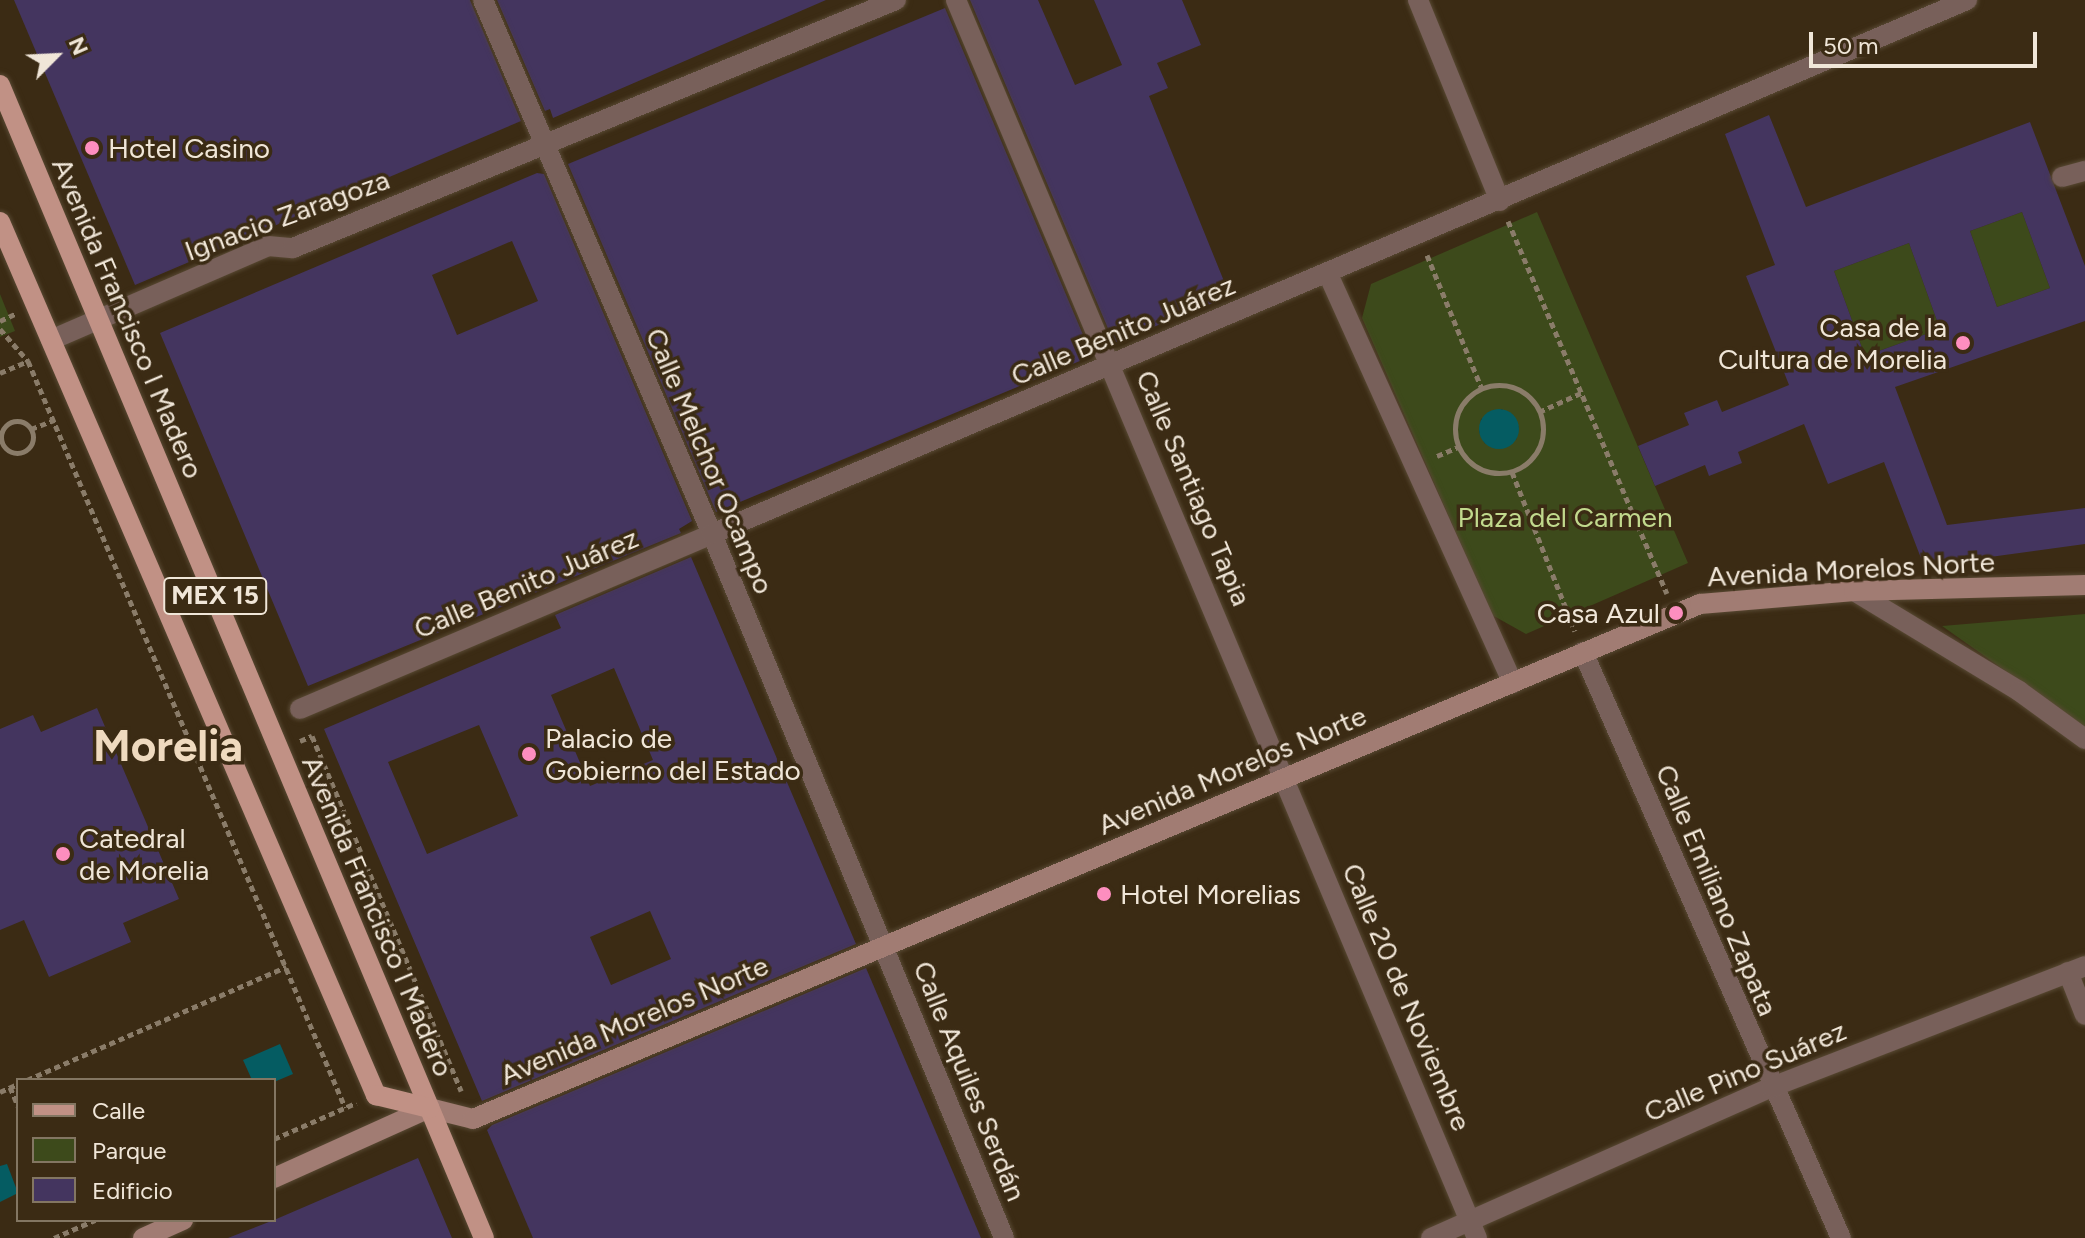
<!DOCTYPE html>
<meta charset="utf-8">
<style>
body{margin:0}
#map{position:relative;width:2085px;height:1238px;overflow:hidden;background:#3b2b14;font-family:Figtree,sans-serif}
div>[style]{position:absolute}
.green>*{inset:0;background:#3d4a1b}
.water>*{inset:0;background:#055c62}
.round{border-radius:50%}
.building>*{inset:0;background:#44355f}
.path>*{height:5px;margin-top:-2.5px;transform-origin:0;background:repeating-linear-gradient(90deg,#8a7c69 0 6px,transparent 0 10px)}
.path>.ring{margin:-2.5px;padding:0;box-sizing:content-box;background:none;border:5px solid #8a7c69;border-radius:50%}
.roads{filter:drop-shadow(0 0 2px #584933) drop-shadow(0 0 2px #584933)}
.pedestrian>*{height:20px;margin:-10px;padding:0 10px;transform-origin:10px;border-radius:10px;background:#78605a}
.minor>*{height:20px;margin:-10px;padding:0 10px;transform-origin:10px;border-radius:10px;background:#78605a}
.tertiary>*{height:20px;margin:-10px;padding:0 10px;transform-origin:10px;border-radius:10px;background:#78605a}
.secondary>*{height:20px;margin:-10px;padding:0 10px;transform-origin:10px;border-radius:10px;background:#a17c73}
.primary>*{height:20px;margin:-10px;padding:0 10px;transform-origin:10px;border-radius:10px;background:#c19185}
.dots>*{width:22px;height:22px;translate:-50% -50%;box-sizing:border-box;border:4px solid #3b2b14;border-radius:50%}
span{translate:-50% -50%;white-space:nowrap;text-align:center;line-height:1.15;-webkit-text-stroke:7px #3b2b14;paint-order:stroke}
.shield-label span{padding:2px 6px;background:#3b2b14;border:2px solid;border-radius:6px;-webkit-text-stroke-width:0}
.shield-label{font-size:26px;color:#f0e6d8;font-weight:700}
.poi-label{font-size:28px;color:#f0e6d8}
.left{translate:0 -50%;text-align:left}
.right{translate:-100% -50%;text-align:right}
.street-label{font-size:28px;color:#f0e6d8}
.park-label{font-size:28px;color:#c1d98d}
.town-label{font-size:44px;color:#efdabf;font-weight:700}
.legend{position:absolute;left:16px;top:1078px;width:260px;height:144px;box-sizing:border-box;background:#3b2b14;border:2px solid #837662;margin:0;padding:10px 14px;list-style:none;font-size:24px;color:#f0e6d8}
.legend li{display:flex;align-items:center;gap:16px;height:40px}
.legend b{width:40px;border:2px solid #837662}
.north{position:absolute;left:16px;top:16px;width:80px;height:80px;-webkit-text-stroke:6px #3b2b14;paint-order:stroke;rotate:66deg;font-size:22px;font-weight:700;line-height:32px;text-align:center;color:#f0e6d8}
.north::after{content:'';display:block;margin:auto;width:28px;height:36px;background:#f0e6d8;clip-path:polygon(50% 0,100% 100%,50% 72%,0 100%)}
.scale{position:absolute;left:1809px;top:32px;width:228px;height:36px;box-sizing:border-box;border:4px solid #f0e6d8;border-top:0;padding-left:10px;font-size:24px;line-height:28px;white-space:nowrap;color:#f0e6d8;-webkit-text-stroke:6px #3b2b14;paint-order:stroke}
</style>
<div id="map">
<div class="green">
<i style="clip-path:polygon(evenodd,1537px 212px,1688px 563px,1526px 634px,1492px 615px,1362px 318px,1371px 284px,1537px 212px,1502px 409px,1519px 427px,1516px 440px,1485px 444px,1479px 432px,1481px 419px,1502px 409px)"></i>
<i style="clip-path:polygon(2022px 212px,2050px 288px,1997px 307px,1970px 231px)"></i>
<i style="clip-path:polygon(1909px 243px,1940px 329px,1865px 356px,1834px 271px)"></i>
<i style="clip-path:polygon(0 294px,15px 331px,0 337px)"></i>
<i style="clip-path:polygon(2085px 614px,2085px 727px,1942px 626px)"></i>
</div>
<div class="water">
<i class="round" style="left:1479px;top:409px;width:40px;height:40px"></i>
<i style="clip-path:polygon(280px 1044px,293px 1074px,274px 1082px,252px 1080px,243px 1060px)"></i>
<i style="clip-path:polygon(7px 1164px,18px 1193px,0 1202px,0 1166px)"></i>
</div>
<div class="building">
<i style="clip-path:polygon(14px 0,470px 0,521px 121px,135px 285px)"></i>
<i style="clip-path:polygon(497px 0,826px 0,553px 118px,550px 109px,545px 111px)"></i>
<i style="clip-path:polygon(970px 0,1038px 0,1075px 85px,1122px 65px,1094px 0,1182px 0,1201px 45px,1157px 63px,1168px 88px,1149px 96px,1230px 296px,1114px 343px)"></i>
<i style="clip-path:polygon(945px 8px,1092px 356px,716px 512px,568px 164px)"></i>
<i style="clip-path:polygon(evenodd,1769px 115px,1806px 207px,2030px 122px,2085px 266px,2085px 321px,1895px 387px,1947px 525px,2085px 508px,2085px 544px,1924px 566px,1884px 462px,1828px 484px,1804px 424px,1738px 452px,1742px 463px,1709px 476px,1705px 465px,1655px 486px,1638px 446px,1689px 425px,1684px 413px,1717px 400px,1722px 412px,1789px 385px,1746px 276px,1775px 265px,1725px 134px,1769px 115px,2022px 212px,2050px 288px,1997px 307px,1970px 231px,2022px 212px,1769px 115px,1909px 243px,1940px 329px,1865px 356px,1834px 271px,1909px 243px)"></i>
<i style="clip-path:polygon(evenodd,537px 173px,544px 174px,692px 521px,679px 529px,681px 533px,308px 686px,160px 333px,537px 173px,512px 241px,538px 301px,457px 335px,432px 275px,512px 241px)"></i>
<i style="clip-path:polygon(evenodd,691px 557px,856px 944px,482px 1101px,324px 729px,561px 628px,555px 615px,691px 557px,614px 668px,653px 760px,590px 786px,551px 695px,614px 668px,691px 557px,479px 725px,518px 816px,427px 854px,388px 762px,479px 725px,691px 557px,650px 911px,671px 959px,611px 985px,590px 937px,650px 911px)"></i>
<i style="clip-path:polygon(97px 708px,179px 899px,123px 923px,131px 942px,49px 977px,24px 920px,0 930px,0 729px,33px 715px,41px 732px)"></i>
<i style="clip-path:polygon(866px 968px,981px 1238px,533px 1238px,487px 1130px,492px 1125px)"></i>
<i style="clip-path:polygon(418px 1158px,452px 1238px,228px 1238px,274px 1220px)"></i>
</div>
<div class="path">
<i style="left:1508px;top:221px;width:405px;rotate:66.9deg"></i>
<i style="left:1427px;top:255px;width:145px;rotate:67.7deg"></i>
<i style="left:0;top:321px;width:17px;rotate:-25deg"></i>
<i style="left:0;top:329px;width:43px;rotate:48.8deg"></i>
<i style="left:28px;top:361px;width:811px;rotate:66.98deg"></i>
<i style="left:0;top:373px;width:30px;rotate:-23deg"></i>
<i class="ring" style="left:1455px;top:385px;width:83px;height:83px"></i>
<i style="left:1539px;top:412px;width:46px;rotate:-24.3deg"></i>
<i class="ring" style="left:1px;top:421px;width:27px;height:27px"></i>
<i style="left:31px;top:429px;width:25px;rotate:-21deg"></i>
<i style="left:1437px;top:456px;width:23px;rotate:-23deg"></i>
<i style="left:1512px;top:472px;width:171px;rotate:68.4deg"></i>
<i style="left:300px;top:741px;width:13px;rotate:-23deg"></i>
<i style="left:312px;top:736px;width:385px;rotate:67.2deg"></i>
<i style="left:27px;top:1080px;width:283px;rotate:-23.6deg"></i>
<i style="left:10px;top:1087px;width:21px;rotate:67deg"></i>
<i style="left:0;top:1092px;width:20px;rotate:-24deg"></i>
<i style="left:274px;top:1139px;width:90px;rotate:-23.7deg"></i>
<i style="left:54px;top:1238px;width:45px;rotate:-23.7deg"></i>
</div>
<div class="roads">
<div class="pedestrian">
<i style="left:300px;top:709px;width:448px;rotate:-23deg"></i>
</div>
<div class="minor">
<i style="left:483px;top:0;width:581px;rotate:66.79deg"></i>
<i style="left:712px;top:534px;width:762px;rotate:67.47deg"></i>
<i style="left:956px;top:0;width:1343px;rotate:67.18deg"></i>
<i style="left:1418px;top:0;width:217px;rotate:67.8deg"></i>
<i style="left:2062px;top:177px;width:24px;rotate:-15deg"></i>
<i style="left:1328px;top:274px;width:449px;rotate:65.7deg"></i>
<i style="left:51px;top:340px;width:236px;rotate:-23.4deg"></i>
<i style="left:268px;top:246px;width:25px;rotate:5deg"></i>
<i style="left:293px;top:248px;width:652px;rotate:-22.36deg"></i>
<i style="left:712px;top:534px;width:1364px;rotate:-23.05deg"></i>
<i style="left:1854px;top:591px;width:193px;rotate:31.2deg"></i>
<i style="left:2019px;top:691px;width:82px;rotate:36deg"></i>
<i style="left:1583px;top:652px;width:640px;rotate:66.24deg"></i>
<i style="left:2068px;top:972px;width:46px;rotate:68.4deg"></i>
</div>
<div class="tertiary">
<i style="left:1431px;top:1238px;width:373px;rotate:-23.9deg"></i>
<i style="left:1772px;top:1087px;width:336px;rotate:-21.1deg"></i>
</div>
<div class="secondary">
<i style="left:274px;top:1178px;width:170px;rotate:-24.3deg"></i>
<i style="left:429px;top:1108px;width:45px;rotate:14deg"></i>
<i style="left:473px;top:1119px;width:1331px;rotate:-22.77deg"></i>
<i style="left:1700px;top:604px;width:155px;rotate:-4.8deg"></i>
<i style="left:1854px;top:591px;width:231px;rotate:-1.5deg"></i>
<i style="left:143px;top:1238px;width:44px;rotate:-24.2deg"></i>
</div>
<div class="primary">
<i style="left:0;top:85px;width:1250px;rotate:67.23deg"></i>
<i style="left:0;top:222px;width:951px;rotate:66.7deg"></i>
<i style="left:376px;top:1095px;width:55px;rotate:13.8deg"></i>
</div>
</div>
<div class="dots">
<i style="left:92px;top:148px;background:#fd8ebf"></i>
<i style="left:1963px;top:343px;background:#fd8ebf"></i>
<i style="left:1676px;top:613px;background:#fd8ebf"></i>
<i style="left:529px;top:754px;background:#fd8ebf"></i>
<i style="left:63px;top:854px;background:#fd8ebf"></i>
<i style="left:1104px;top:894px;background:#fd8ebf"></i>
</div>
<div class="shield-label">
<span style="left:215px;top:596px">MEX 15</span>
</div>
<div class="poi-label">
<span class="left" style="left:108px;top:148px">Hotel Casino</span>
<span class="right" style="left:1947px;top:343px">Casa de la<br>Cultura de Morelia</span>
<span class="right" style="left:1660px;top:613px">Casa Azul</span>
<span class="left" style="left:545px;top:754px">Palacio de<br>Gobierno del Estado</span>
<span class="left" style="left:79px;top:854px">Catedral<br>de Morelia</span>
<span class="left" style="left:1120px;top:894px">Hotel Morelias</span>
</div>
<div class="street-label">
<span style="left:287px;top:215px;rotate:-20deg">Ignacio Zaragoza</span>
<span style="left:128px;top:318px;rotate:67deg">Avenida Francisco I Madero</span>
<span style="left:1123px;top:330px;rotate:-23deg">Calle Benito Juárez</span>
<span style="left:710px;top:461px;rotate:67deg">Calle Melchor Ocampo</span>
<span style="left:1194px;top:488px;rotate:67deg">Calle Santiago Tapia</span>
<span style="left:1851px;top:569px;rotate:-3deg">Avenida Morelos Norte</span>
<span style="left:526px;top:583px;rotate:-23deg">Calle Benito Juárez</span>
<span style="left:1232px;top:770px;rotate:-23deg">Avenida Morelos Norte</span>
<span style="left:1717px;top:890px;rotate:67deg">Calle Emiliano Zapata</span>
<span style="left:378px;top:916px;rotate:67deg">Avenida Francisco I Madero</span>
<span style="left:1407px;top:997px;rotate:67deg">Calle 20 de Noviembre</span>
<span style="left:634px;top:1020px;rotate:-23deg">Avenida Morelos Norte</span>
<span style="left:1745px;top:1071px;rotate:-23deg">Calle Pino Suárez</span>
<span style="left:970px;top:1081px;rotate:68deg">Calle Aquiles Serdán</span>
</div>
<div class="park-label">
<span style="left:1565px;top:517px">Plaza del Carmen</span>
</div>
<div class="town-label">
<span style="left:168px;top:746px">Morelia</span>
</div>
<ul class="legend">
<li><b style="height:10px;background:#c19185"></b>Calle</li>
<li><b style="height:22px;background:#3d4a1b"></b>Parque</li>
<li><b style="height:22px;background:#44355f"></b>Edificio</li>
</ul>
<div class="north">N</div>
<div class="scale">50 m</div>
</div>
